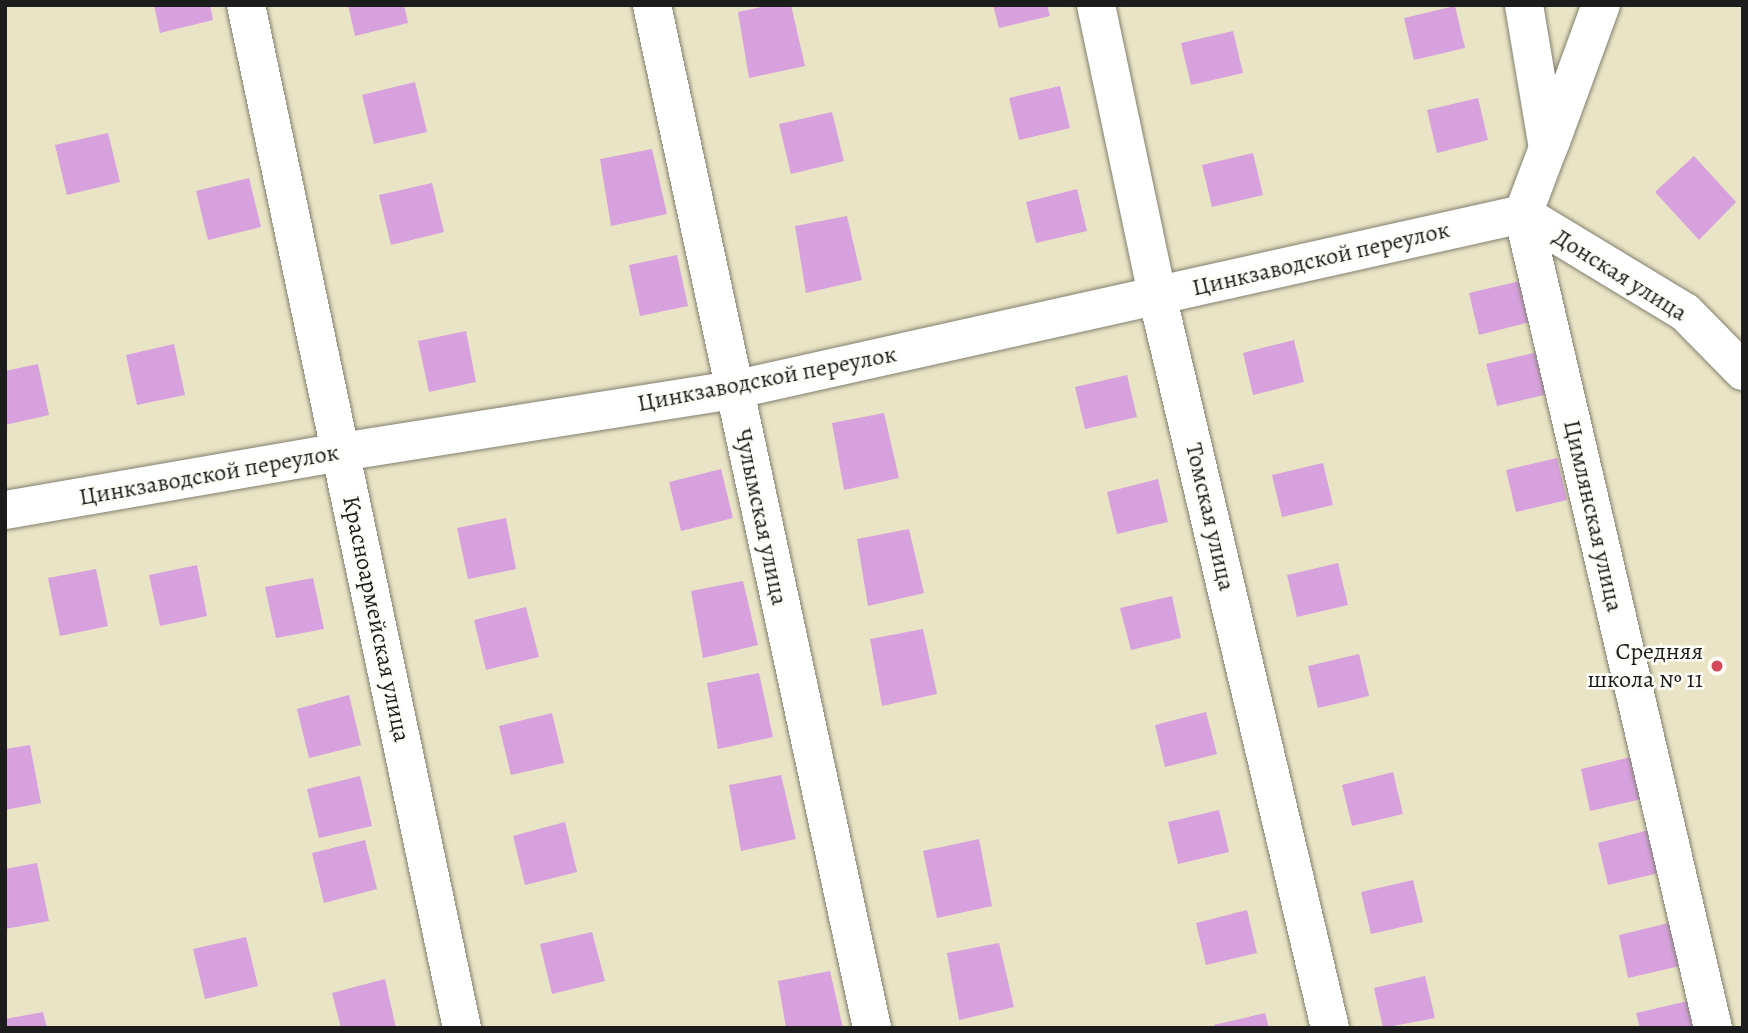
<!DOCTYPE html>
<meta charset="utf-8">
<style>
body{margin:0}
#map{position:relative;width:1748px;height:1033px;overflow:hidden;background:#e9e4c5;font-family:Alegreya,serif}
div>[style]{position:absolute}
.building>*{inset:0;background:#d7a1de}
.roads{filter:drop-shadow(0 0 2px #828070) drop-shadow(0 0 2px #828070)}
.minor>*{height:38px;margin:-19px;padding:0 19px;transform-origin:19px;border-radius:19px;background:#fff}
.dots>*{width:19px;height:19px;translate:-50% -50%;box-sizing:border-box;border:4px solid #fdfcf7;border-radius:50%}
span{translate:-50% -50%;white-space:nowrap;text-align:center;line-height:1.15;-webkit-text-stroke:5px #fdfcf7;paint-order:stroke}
.street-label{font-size:24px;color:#1c1c1c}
.poi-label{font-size:24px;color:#1c1c1c}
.right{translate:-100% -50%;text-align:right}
.frame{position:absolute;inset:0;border:7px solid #1c1c1c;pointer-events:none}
</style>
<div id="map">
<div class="building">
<i style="clip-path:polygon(154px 5px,210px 5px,213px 20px,160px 33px)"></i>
<i style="clip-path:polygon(348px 5px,404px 5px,408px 23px,355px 36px)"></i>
<i style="clip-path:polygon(771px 5px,791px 5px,805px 66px,749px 78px,738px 12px)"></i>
<i style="clip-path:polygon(993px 5px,1047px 5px,1050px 16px,999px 28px)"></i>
<i style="clip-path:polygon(1455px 6px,1465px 48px,1414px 60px,1404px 18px)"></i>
<i style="clip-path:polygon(1233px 31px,1243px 73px,1191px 85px,1181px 43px)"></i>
<i style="clip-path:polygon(415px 82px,427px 132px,374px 144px,362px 95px)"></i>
<i style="clip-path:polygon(1060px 86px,1070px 128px,1019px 140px,1009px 98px)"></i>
<i style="clip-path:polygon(1478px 98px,1488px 140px,1437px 153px,1427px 110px)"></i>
<i style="clip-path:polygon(832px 112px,844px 161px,791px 174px,779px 124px)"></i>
<i style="clip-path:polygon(108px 133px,120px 182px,67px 195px,55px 145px)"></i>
<i style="clip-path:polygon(652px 149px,667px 214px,611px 226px,600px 159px)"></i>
<i style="clip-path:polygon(1253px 153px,1263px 195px,1212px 207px,1202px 165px)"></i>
<i style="clip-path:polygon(1694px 156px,1736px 202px,1699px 240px,1655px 192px)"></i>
<i style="clip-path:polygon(249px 178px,261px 227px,208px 240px,196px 191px)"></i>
<i style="clip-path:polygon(432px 183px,444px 232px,391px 245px,379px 195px)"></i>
<i style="clip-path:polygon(1077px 189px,1087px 231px,1036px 243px,1026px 202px)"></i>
<i style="clip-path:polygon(847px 216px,862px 280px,806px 293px,795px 226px)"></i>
<i style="clip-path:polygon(677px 255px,688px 306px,640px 316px,629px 265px)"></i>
<i style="clip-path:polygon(1520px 281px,1530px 322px,1479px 335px,1469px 293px)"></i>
<i style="clip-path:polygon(466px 331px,476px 382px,429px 392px,418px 341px)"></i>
<i style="clip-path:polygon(1294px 340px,1304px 382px,1253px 395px,1243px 353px)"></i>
<i style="clip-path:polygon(174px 344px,185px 395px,137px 405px,126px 355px)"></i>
<i style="clip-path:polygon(1538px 352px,1548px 394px,1497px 406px,1486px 364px)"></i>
<i style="clip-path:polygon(38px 364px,49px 415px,5px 425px,5px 371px)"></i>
<i style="clip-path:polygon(1127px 375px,1137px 417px,1085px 429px,1075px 387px)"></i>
<i style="clip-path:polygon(884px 413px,899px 478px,844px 490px,832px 423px)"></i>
<i style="clip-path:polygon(1557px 458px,1567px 500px,1516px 512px,1506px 470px)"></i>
<i style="clip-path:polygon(1323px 463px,1333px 505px,1282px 517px,1272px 475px)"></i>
<i style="clip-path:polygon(721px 469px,733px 518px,681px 531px,669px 482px)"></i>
<i style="clip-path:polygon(1158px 479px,1168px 522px,1117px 534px,1107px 492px)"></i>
<i style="clip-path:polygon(506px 518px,516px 569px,468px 579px,457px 528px)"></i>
<i style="clip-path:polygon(909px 529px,924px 593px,868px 606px,857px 539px)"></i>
<i style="clip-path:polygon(1338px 563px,1348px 605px,1297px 617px,1287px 575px)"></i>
<i style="clip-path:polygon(197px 565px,207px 616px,160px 626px,149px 575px)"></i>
<i style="clip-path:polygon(96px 569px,108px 626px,60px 636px,48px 578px)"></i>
<i style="clip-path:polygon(313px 578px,324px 629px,276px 638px,265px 587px)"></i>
<i style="clip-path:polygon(743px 581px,758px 645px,703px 658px,691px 591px)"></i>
<i style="clip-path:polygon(1172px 596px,1181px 638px,1131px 650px,1120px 608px)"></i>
<i style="clip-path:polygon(526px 607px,539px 657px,486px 670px,474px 620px)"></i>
<i style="clip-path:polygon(923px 629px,937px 694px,882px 706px,870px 639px)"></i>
<i style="clip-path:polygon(1359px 654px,1369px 696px,1318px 708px,1308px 666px)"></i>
<i style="clip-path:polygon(759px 673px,773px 737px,718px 749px,707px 683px)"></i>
<i style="clip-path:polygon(349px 695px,361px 745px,309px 758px,297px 709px)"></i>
<i style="clip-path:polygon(1206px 712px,1217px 754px,1165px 767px,1155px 725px)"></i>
<i style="clip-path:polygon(552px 713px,564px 763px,511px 775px,499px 726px)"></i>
<i style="clip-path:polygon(30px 745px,41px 803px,5px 810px,5px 749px)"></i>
<i style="clip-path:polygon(1631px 757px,1642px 799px,1590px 811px,1581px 769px)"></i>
<i style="clip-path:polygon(1393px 772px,1403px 814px,1352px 826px,1342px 785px)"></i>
<i style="clip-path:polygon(781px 775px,796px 839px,741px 851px,729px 785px)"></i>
<i style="clip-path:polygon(360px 776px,372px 826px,319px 838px,307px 789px)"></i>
<i style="clip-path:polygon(1219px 810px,1229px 852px,1178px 864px,1168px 822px)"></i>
<i style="clip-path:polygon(565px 822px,577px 872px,525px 885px,513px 836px)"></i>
<i style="clip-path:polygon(1649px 830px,1659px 873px,1608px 885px,1598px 843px)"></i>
<i style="clip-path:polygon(979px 839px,992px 906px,937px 918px,923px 851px)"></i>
<i style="clip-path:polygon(365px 840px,377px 889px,324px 903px,312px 853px)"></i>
<i style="clip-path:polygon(37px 863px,49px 921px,5px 929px,5px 869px)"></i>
<i style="clip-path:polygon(1413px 880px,1423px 922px,1371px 934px,1361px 892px)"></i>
<i style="clip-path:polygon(1247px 910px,1257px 953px,1206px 965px,1196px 923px)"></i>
<i style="clip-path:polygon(1669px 923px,1680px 966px,1628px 978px,1619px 935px)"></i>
<i style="clip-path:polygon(592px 932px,605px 981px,552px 994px,540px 944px)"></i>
<i style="clip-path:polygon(246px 937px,258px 986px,205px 999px,193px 949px)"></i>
<i style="clip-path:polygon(999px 943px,1014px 1007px,959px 1020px,947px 953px)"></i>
<i style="clip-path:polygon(830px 971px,843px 1028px,786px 1028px,778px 981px)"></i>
<i style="clip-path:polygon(1425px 976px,1435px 1018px,1383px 1028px,1374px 988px)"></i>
<i style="clip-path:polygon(385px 979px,396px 1028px,341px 1028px,332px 993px)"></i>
<i style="clip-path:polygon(1688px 1001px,1694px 1028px,1640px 1028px,1636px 1013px)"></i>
<i style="clip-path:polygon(43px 1012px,47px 1028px,5px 1028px,5px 1019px)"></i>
<i style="clip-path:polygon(1265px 1013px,1269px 1028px,1215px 1028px,1214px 1025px)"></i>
</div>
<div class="roads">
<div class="minor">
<i style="left:246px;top:5px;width:1046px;rotate:78.08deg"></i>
<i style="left:652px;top:5px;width:1046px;rotate:77.86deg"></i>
<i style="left:1096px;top:5px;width:296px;rotate:78.1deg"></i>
<i style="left:1157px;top:295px;width:753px;rotate:76.72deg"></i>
<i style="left:1524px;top:5px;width:145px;rotate:80.5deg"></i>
<i style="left:1548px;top:148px;width:71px;rotate:110.7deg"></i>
<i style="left:1523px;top:214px;width:836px;rotate:76.86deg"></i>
<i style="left:1550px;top:144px;width:148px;rotate:-69.9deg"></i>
<i style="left:5px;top:510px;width:341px;rotate:-9.8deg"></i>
<i style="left:341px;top:452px;width:397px;rotate:-9deg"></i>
<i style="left:733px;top:390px;width:809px;rotate:-12.56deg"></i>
<i style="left:1523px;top:214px;width:189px;rotate:31.2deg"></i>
<i style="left:1685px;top:312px;width:83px;rotate:45.5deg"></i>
</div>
</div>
<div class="dots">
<i style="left:1717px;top:666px;background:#d1495b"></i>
</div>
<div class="street-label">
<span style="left:1321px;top:259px;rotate:-13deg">Цинкзаводской переулок</span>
<span style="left:1620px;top:275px;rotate:32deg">Донская улица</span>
<span style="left:767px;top:379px;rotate:-11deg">Цинкзаводской переулок</span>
<span style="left:209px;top:475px;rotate:-10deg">Цинкзаводской переулок</span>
<span style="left:1593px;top:516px;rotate:77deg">Цимлянская улица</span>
<span style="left:761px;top:517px;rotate:78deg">Чулымская улица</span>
<span style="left:1210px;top:517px;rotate:77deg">Томская улица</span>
<span style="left:376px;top:619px;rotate:78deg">Красноармейская улица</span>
</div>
<div class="poi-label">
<span class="right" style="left:1703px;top:666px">Средняя<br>школа № 11</span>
</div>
<div class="frame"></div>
</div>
